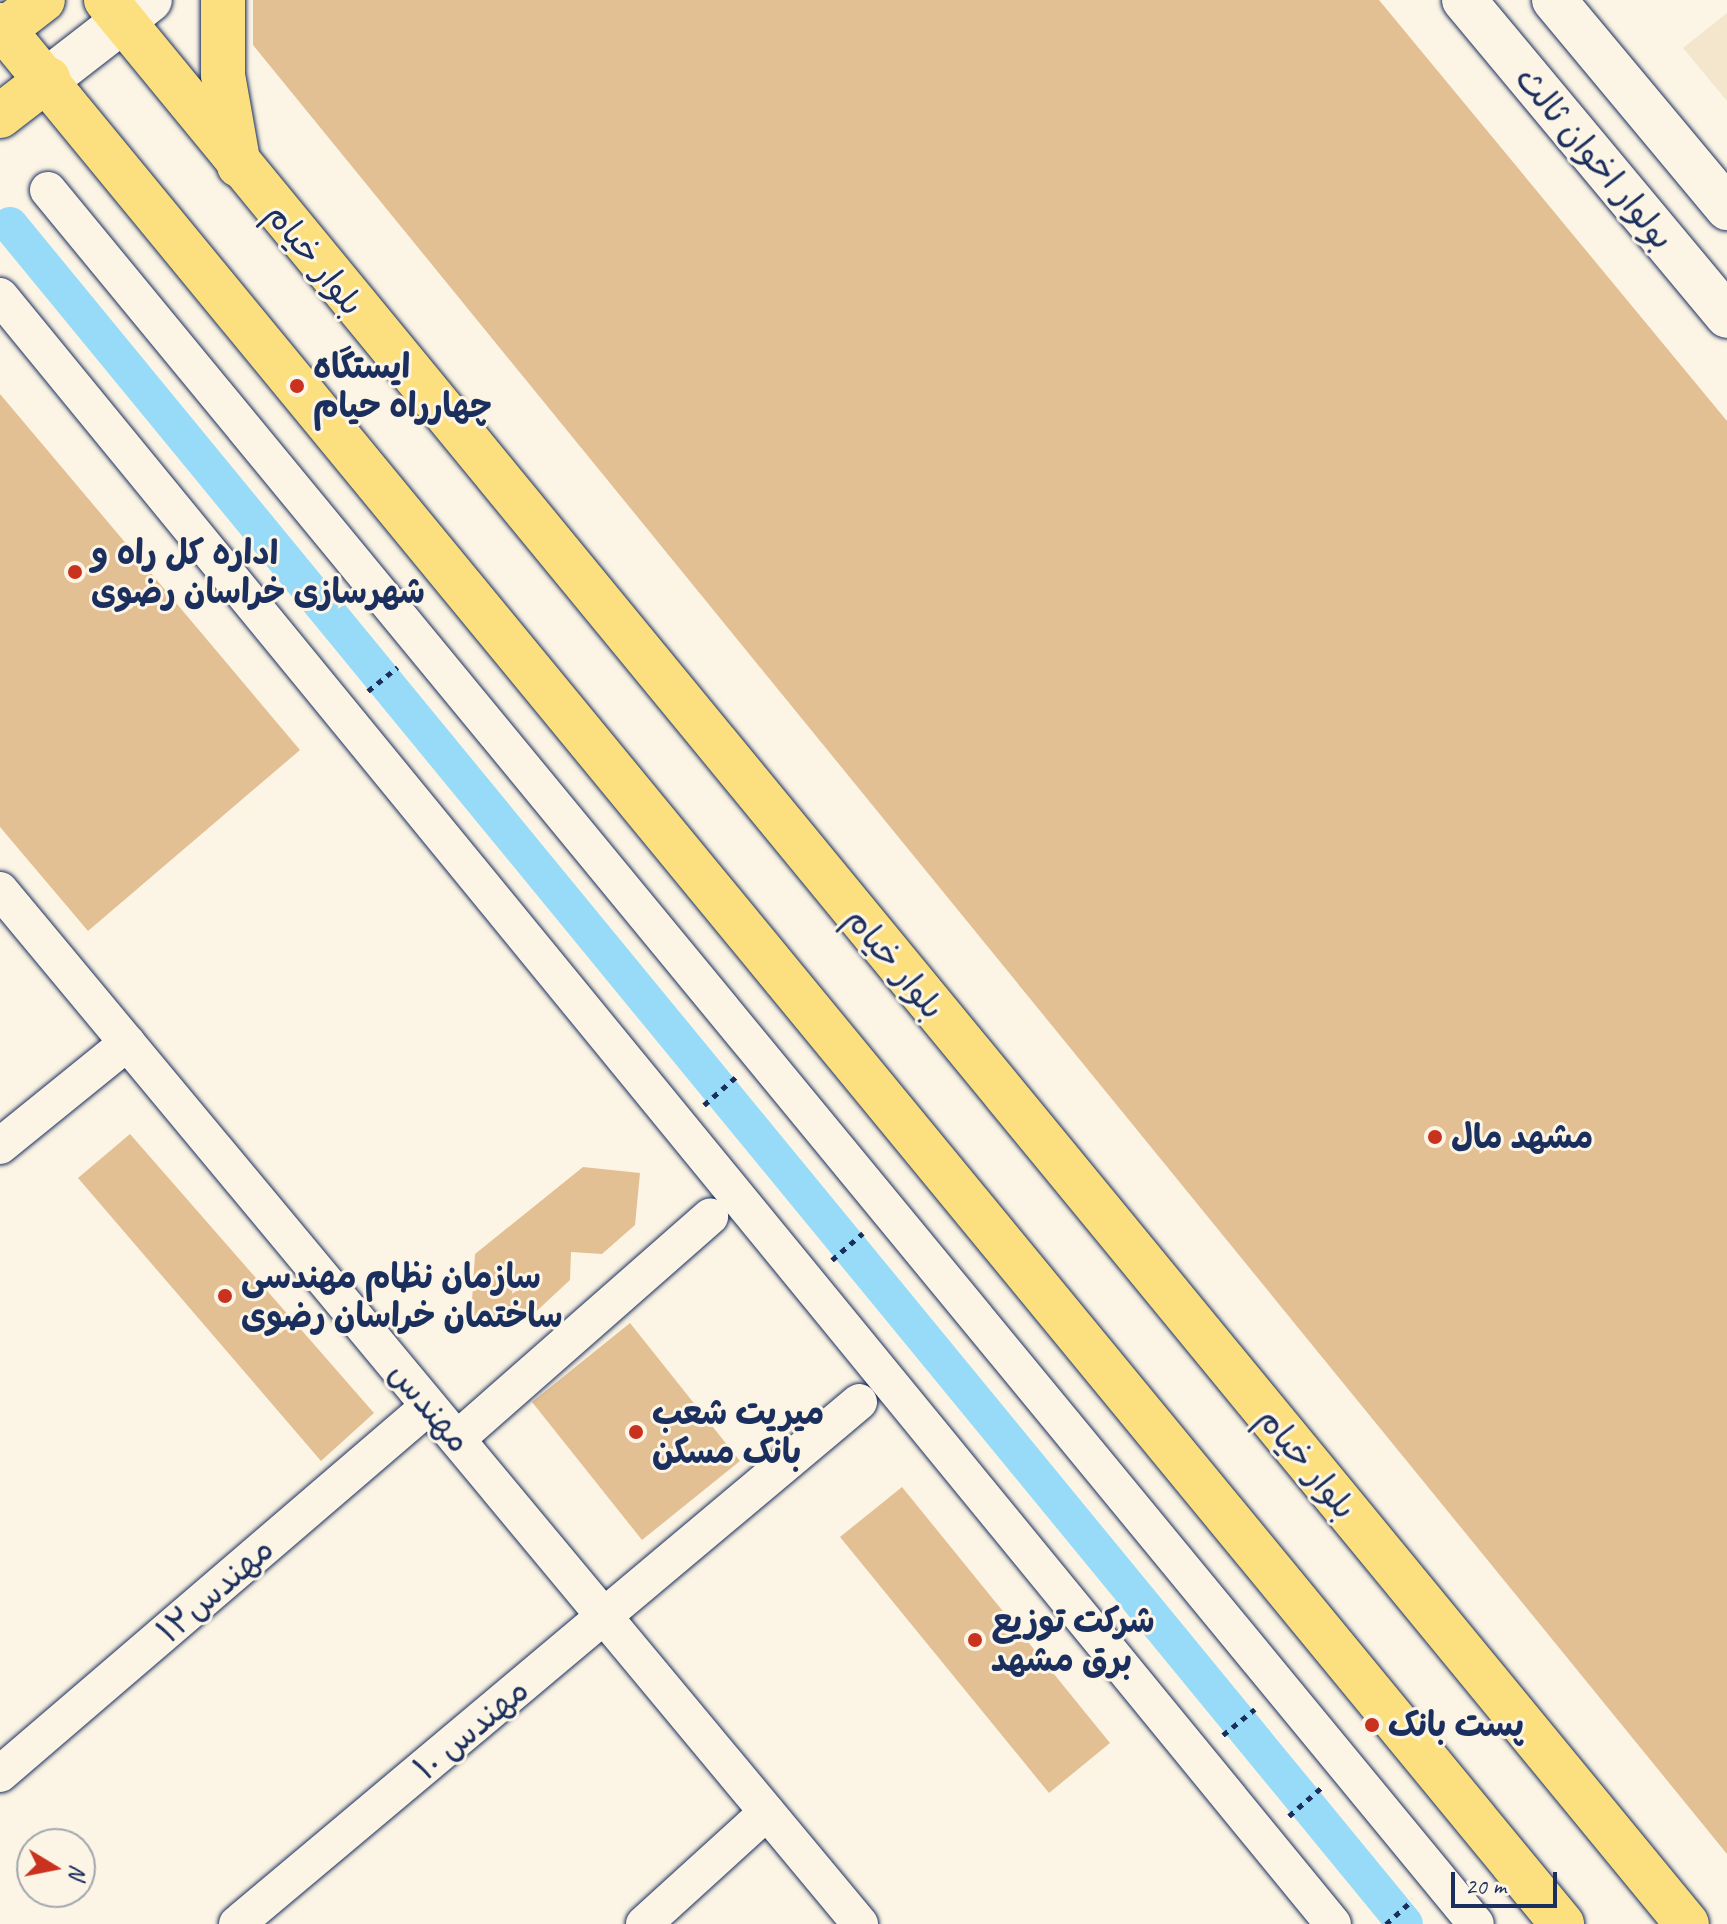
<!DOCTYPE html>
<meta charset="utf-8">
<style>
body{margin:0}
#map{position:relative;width:1727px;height:1924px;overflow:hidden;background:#fcf5e5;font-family:Caveat,"Playpen Sans Arabic",sans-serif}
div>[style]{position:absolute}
.built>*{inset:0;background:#f4e5cd}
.canal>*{height:36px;margin:-18px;padding:0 18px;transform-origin:18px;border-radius:18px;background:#97dbf9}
.building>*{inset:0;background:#e3bf94}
.path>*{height:5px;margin-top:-2.5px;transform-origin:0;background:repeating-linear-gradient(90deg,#1b2f5e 0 6px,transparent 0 12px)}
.roads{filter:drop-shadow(0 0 2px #1b2f5e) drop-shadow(0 0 2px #1b2f5e)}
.street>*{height:36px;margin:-18px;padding:0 18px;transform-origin:18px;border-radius:18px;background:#fcf5e5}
.secondary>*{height:44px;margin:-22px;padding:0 22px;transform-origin:22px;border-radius:22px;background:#fcf5e5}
.primary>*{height:44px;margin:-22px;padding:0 22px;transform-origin:22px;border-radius:22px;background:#fce080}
.dots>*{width:22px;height:22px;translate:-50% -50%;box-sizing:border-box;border:4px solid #fcf5e5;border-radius:50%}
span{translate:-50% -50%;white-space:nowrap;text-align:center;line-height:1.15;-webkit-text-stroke:6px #fcf5e5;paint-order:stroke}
.street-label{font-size:34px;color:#1b2f5e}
.poi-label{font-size:34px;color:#1b2f5e;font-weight:700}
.left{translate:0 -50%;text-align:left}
.north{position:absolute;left:16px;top:1828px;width:80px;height:80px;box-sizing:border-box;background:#fcf5e5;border:2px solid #a2a6af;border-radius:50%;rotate:100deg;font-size:22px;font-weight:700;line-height:32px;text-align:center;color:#1b2f5e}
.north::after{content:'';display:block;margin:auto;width:28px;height:36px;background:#c8321e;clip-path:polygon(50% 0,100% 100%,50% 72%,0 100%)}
.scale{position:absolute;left:1451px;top:1872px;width:106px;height:36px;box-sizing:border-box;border:4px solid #1b2f5e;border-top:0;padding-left:10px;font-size:24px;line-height:28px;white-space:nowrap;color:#1b2f5e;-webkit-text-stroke:6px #fcf5e5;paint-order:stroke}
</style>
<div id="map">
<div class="built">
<i style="clip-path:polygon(1727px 13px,1727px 101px,1683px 48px)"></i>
</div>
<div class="canal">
<i style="left:10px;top:225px;width:2198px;rotate:50.61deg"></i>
</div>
<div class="building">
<i style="clip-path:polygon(253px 0,1379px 0,1727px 421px,1727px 1854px,253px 45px)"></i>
<i style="clip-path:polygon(0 394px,300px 750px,88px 931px,0 827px)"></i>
<i style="clip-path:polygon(130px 1134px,374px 1413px,321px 1461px,78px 1178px)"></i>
<i style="clip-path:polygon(583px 1167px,640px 1173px,635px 1225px,602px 1254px,571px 1252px,570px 1280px,527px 1320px,471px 1316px,475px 1254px)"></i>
<i style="clip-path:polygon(630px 1323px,740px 1461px,642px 1540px,532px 1402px)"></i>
<i style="clip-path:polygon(902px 1487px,1110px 1743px,1049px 1793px,840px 1537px)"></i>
</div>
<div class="path">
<i style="left:368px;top:691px;width:38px;rotate:-39deg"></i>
<i style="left:704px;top:1105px;width:43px;rotate:-41.2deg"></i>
<i style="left:832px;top:1260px;width:41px;rotate:-41.1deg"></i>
<i style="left:1223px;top:1735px;width:41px;rotate:-39.1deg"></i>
<i style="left:1289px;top:1816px;width:43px;rotate:-41.2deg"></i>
<i style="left:1386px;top:1924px;width:36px;rotate:-42deg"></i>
</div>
<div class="roads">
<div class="street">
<i style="left:48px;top:190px;width:2246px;rotate:50.53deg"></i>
<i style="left:0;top:296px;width:2104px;rotate:50.69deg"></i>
<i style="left:0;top:890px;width:1345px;rotate:50.25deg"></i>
<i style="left:0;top:1146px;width:164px;rotate:-39deg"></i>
<i style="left:457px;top:1439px;width:337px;rotate:-41.3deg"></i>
<i style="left:0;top:1774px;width:565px;rotate:-40.62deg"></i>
<i style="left:237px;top:1924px;width:812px;rotate:-40deg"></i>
<i style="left:644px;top:1924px;width:166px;rotate:-42.3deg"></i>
</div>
<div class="secondary">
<i style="left:1464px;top:0;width:411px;rotate:50.2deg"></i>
<i style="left:1554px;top:0;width:271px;rotate:50.2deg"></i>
<i style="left:48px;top:79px;width:129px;rotate:-37.8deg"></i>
</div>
<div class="primary">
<i style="left:106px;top:0;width:2490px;rotate:50.59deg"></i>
<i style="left:223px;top:0;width:75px;rotate:90deg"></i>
<i style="left:223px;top:75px;width:92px;rotate:80deg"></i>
<i style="left:0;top:25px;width:2459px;rotate:50.56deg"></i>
<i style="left:0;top:33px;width:54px;rotate:-37.5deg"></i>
<i style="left:0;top:116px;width:61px;rotate:-37.6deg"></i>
</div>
</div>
<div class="dots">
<i style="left:297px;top:386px;background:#c8321e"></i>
<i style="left:75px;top:572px;background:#c8321e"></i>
<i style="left:1435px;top:1137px;background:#c8321e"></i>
<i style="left:225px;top:1296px;background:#c8321e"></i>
<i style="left:636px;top:1432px;background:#c8321e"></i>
<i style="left:975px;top:1640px;background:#c8321e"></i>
<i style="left:1372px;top:1725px;background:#c8321e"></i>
</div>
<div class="street-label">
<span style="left:1595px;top:158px;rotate:50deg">بولوار اخوان ثالث</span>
<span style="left:315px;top:259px;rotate:51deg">بلوار خیام</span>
<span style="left:895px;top:963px;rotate:50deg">بلوار خیام</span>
<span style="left:430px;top:1407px;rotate:50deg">مهندس</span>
<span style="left:1307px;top:1463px;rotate:50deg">بلوار خیام</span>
<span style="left:215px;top:1590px;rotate:-41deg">مهندس۱۲</span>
<span style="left:471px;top:1729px;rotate:-40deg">مهندس ۱۰</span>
</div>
<div class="poi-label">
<span class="left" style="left:313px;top:386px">ایستگاه<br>چهارراه حیام</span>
<span class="left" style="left:91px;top:572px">اداره کل راه و<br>شهرسازی خراسان رضوی</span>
<span class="left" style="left:1451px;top:1137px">مشهد مال</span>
<span class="left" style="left:241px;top:1296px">سازمان نظام مهندسی<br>ساختمان خراسان رضوی</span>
<span class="left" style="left:652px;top:1432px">میریت شعب<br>بانک مسکن</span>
<span class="left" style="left:991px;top:1640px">شرکت توزیع<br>برق مشهد</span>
<span class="left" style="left:1388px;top:1725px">پست بانک</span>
</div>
<div class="north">N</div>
<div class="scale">20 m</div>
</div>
